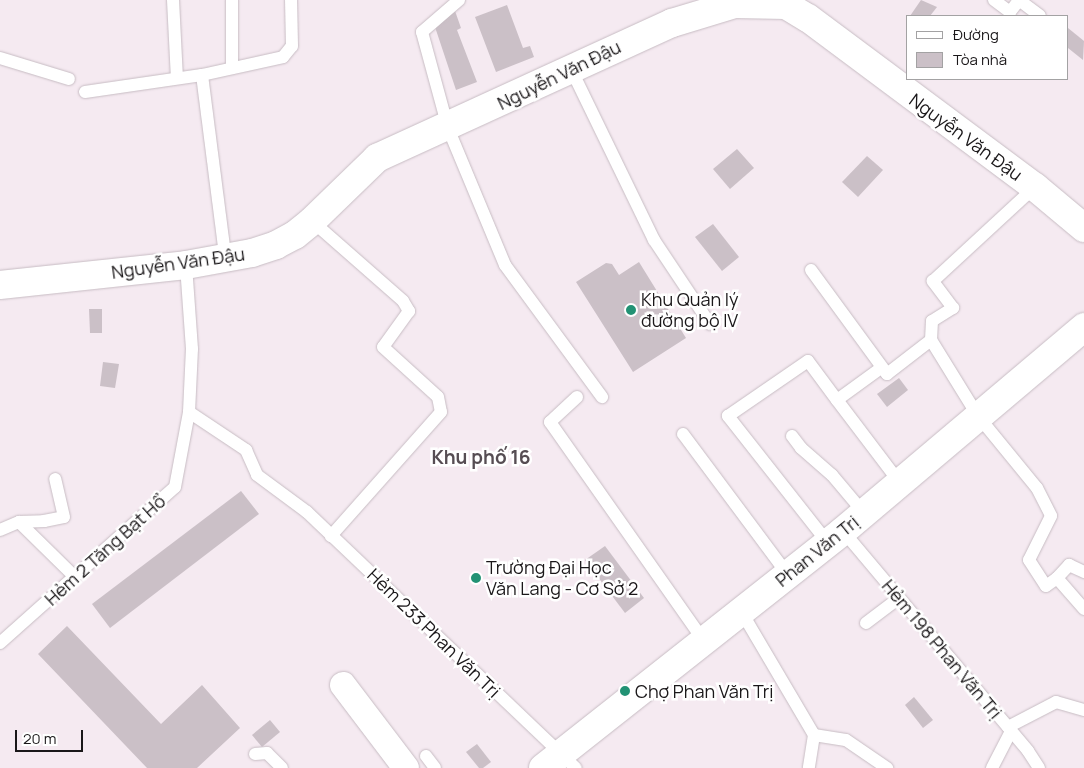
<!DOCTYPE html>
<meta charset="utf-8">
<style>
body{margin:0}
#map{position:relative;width:1084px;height:768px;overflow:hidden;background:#f5eaf1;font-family:Manrope,sans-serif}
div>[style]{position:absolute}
.building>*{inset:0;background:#cbc0c7}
.roads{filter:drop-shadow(0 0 1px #c7bcc3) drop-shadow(0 0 1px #c7bcc3)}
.service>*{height:12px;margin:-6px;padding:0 6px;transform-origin:6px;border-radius:6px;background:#fff}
.minor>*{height:26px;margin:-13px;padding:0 13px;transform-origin:13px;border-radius:13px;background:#fff}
.tertiary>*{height:28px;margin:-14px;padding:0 14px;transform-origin:14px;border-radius:14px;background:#fff}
.secondary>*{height:28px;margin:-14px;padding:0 14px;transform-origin:14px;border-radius:14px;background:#fff}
.dots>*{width:14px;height:14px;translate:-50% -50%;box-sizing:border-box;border:2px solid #fff;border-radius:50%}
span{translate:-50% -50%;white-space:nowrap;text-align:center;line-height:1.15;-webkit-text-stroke:5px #fff;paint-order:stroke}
.street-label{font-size:18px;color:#1a1719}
.poi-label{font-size:18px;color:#1a1719}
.left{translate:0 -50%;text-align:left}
.neighbourhood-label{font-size:19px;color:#564d53;font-weight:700}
.legend{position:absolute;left:906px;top:15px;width:162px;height:65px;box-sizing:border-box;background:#fff;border:1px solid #a3a2a3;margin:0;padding:6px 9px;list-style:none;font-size:15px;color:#1a1719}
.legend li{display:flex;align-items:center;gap:10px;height:25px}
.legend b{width:25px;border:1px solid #a3a2a3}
.scale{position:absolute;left:15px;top:730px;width:68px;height:22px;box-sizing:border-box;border:2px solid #1a1719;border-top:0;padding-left:6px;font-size:15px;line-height:18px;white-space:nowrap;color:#1a1719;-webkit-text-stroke:4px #fff;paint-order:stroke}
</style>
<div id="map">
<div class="building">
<i style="clip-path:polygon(921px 0,937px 7px,930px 16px,910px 16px)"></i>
<i style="clip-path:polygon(507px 5px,523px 48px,530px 46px,534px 57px,496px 72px,475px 17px)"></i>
<i style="clip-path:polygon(454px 8px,461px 28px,457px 30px,477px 82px,456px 90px,434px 24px)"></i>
<i style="clip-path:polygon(1068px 28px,1084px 41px,1083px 60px,1068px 48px)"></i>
<i style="clip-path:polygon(737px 149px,754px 168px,730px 189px,713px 169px)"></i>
<i style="clip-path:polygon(867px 156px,883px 170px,858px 197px,842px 182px)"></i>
<i style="clip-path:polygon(713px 224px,739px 257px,722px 271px,695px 237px)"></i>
<i style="clip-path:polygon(639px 262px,686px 338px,633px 372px,576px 282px,606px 263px,612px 264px,619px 275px)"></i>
<i style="clip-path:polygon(89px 309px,102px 309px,102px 333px,90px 333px)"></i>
<i style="clip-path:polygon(103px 362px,119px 364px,115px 388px,100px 386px)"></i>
<i style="clip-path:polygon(899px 378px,908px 390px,887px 407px,877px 394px)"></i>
<i style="clip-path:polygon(241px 491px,259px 514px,110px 628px,92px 604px)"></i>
<i style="clip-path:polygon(605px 546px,644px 598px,625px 613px,585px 560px)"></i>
<i style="clip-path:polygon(67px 626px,161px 724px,202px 685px,240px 728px,197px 768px,147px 768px,38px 654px)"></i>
<i style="clip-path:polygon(914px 697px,933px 720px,923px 728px,905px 705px)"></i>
<i style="clip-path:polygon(270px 720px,280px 732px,262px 747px,252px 735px)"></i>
<i style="clip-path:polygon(477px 744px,491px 762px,483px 768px,479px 768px,466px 752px)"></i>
</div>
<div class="roads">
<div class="service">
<i style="left:173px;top:0;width:78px;rotate:87.1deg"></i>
<i style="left:232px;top:0;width:68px;rotate:90deg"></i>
<i style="left:459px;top:0;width:49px;rotate:139.1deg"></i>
<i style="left:422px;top:32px;width:99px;rotate:74.8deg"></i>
<i style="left:448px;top:128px;width:148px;rotate:67.4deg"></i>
<i style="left:505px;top:265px;width:164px;rotate:53.7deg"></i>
<i style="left:994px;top:0;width:20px;rotate:37deg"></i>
<i style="left:1010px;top:12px;width:15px;rotate:-53deg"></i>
<i style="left:1019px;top:0;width:26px;rotate:37deg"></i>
<i style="left:0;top:58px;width:72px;rotate:16.9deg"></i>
<i style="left:572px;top:71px;width:188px;rotate:64.1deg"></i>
<i style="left:654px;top:240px;width:101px;rotate:56.3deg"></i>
<i style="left:202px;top:75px;width:83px;rotate:-12.5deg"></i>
<i style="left:283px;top:57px;width:14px;rotate:-51deg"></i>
<i style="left:292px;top:46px;width:46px;rotate:-91.2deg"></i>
<i style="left:85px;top:92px;width:118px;rotate:-8.3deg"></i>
<i style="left:202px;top:75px;width:181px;rotate:82.7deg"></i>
<i style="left:312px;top:221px;width:121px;rotate:41.3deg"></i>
<i style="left:403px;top:301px;width:12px;rotate:59deg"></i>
<i style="left:409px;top:311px;width:44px;rotate:125.8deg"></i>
<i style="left:383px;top:347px;width:74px;rotate:42.3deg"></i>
<i style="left:438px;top:397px;width:15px;rotate:79deg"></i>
<i style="left:441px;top:412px;width:166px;rotate:131.6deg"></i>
<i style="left:811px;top:270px;width:129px;rotate:53.8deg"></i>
<i style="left:887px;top:374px;width:56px;rotate:-37.7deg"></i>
<i style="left:931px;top:340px;width:89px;rotate:58.3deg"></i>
<i style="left:978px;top:416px;width:93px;rotate:50.7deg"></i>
<i style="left:1037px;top:488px;width:31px;rotate:63deg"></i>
<i style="left:1051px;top:516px;width:49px;rotate:116.6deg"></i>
<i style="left:1029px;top:560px;width:31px;rotate:57deg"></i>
<i style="left:1046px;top:586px;width:14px;rotate:-36deg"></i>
<i style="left:1057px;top:578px;width:41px;rotate:48.9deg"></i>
<i style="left:931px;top:340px;width:19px;rotate:-87deg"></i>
<i style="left:932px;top:321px;width:25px;rotate:-32deg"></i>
<i style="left:953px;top:308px;width:34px;rotate:-127deg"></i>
<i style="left:933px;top:281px;width:139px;rotate:-42.7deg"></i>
<i style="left:881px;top:368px;width:54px;rotate:144deg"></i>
<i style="left:837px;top:400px;width:104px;rotate:52.8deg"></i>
<i style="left:577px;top:397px;width:37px;rotate:137deg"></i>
<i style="left:550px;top:422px;width:268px;rotate:54.9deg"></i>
<i style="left:189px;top:412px;width:69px;rotate:33.7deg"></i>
<i style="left:246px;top:450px;width:27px;rotate:66deg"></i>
<i style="left:257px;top:475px;width:62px;rotate:36.5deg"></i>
<i style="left:307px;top:512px;width:371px;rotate:43.6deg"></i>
<i style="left:683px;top:434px;width:176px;rotate:53.3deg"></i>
<i style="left:792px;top:436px;width:15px;rotate:53deg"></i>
<i style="left:801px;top:448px;width:41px;rotate:41.1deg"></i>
<i style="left:832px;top:475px;width:50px;rotate:49.9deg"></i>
<i style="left:19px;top:522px;width:76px;rotate:44.5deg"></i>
<i style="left:0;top:530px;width:21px;rotate:-23deg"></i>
<i style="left:19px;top:522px;width:25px;rotate:-2deg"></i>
<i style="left:44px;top:521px;width:20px;rotate:-11deg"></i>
<i style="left:64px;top:517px;width:39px;rotate:-103deg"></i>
<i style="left:843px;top:531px;width:287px;rotate:49.9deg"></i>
<i style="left:1028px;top:751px;width:20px;rotate:57deg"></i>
<i style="left:828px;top:543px;width:162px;rotate:-128.2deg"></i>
<i style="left:728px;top:416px;width:97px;rotate:-34.5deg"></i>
<i style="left:808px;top:361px;width:49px;rotate:53.4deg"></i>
<i style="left:1057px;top:578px;width:18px;rotate:-47deg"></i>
<i style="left:1069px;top:565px;width:17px;rotate:25deg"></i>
<i style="left:741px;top:611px;width:144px;rotate:59.5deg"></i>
<i style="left:814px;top:735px;width:33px;rotate:99deg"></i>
<i style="left:866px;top:623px;width:41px;rotate:-37.1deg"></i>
<i style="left:0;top:643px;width:234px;rotate:-41.7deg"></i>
<i style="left:175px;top:487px;width:76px;rotate:-79.4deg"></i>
<i style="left:189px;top:412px;width:63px;rotate:-87.3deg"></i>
<i style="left:192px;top:349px;width:84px;rotate:-94.1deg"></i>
<i style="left:1008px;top:727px;width:54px;rotate:-27.5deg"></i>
<i style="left:1056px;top:702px;width:29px;rotate:16deg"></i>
<i style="left:814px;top:735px;width:32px;rotate:9deg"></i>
<i style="left:846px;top:740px;width:50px;rotate:34.3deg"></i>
<i style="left:255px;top:754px;width:12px;rotate:-5deg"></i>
<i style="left:267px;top:753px;width:21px;rotate:45deg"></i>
<i style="left:426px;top:756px;width:15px;rotate:53deg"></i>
<i style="left:992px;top:768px;width:42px;rotate:-62.8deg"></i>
</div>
<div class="minor">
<i style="left:343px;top:685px;width:104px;rotate:52.8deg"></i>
</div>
<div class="tertiary">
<i style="left:0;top:285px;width:187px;rotate:-6.1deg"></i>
<i style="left:186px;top:265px;width:67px;rotate:-10.3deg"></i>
<i style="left:252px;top:253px;width:25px;rotate:-18deg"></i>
<i style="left:276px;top:245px;width:21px;rotate:-28deg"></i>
<i style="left:295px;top:235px;width:22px;rotate:-39deg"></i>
<i style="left:312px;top:221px;width:91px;rotate:-44.1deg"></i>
<i style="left:377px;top:158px;width:324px;rotate:-24.6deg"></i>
<i style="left:672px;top:23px;width:66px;rotate:-16.8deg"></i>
<i style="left:735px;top:4px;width:51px;rotate:1.1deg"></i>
<i style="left:786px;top:5px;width:26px;rotate:31deg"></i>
<i style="left:808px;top:18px;width:283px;rotate:36.7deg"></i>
<i style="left:1035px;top:187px;width:64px;rotate:39.9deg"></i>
</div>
<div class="secondary">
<i style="left:543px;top:768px;width:382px;rotate:-38.3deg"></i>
<i style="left:843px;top:531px;width:316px;rotate:-40.2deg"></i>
</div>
</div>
<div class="dots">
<i style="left:631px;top:310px;background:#229274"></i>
<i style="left:476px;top:578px;background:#229274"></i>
<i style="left:625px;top:691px;background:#229274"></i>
</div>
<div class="street-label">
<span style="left:559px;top:75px;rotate:-26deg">Nguyễn Văn Đậu</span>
<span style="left:966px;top:137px;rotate:36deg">Nguyễn Văn Đậu</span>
<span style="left:178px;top:263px;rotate:-8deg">Nguyễn Văn Đậu</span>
<span style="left:105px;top:550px;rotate:-42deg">Hẻm 2 Tăng Bạt Hổ</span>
<span style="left:817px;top:551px;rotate:-39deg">Phan Văn Trị</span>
<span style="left:434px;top:633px;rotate:44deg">Hẻm 233 Phan Văn Trị</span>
<span style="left:942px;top:649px;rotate:50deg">Hẻm 198 Phan Văn Trị</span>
</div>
<div class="poi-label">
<span class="left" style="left:641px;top:310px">Khu Quản lý<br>đường bộ IV</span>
<span class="left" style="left:486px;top:578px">Trường Đại Học<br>Văn Lang - Cơ Sở 2</span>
<span class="left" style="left:635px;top:691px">Chợ Phan Văn Trị</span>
</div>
<div class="neighbourhood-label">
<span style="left:481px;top:458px">Khu phố 16</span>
</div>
<ul class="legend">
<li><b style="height:6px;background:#fff"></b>Đường</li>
<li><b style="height:14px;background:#cbc0c7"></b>Tòa nhà</li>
</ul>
<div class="scale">20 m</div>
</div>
